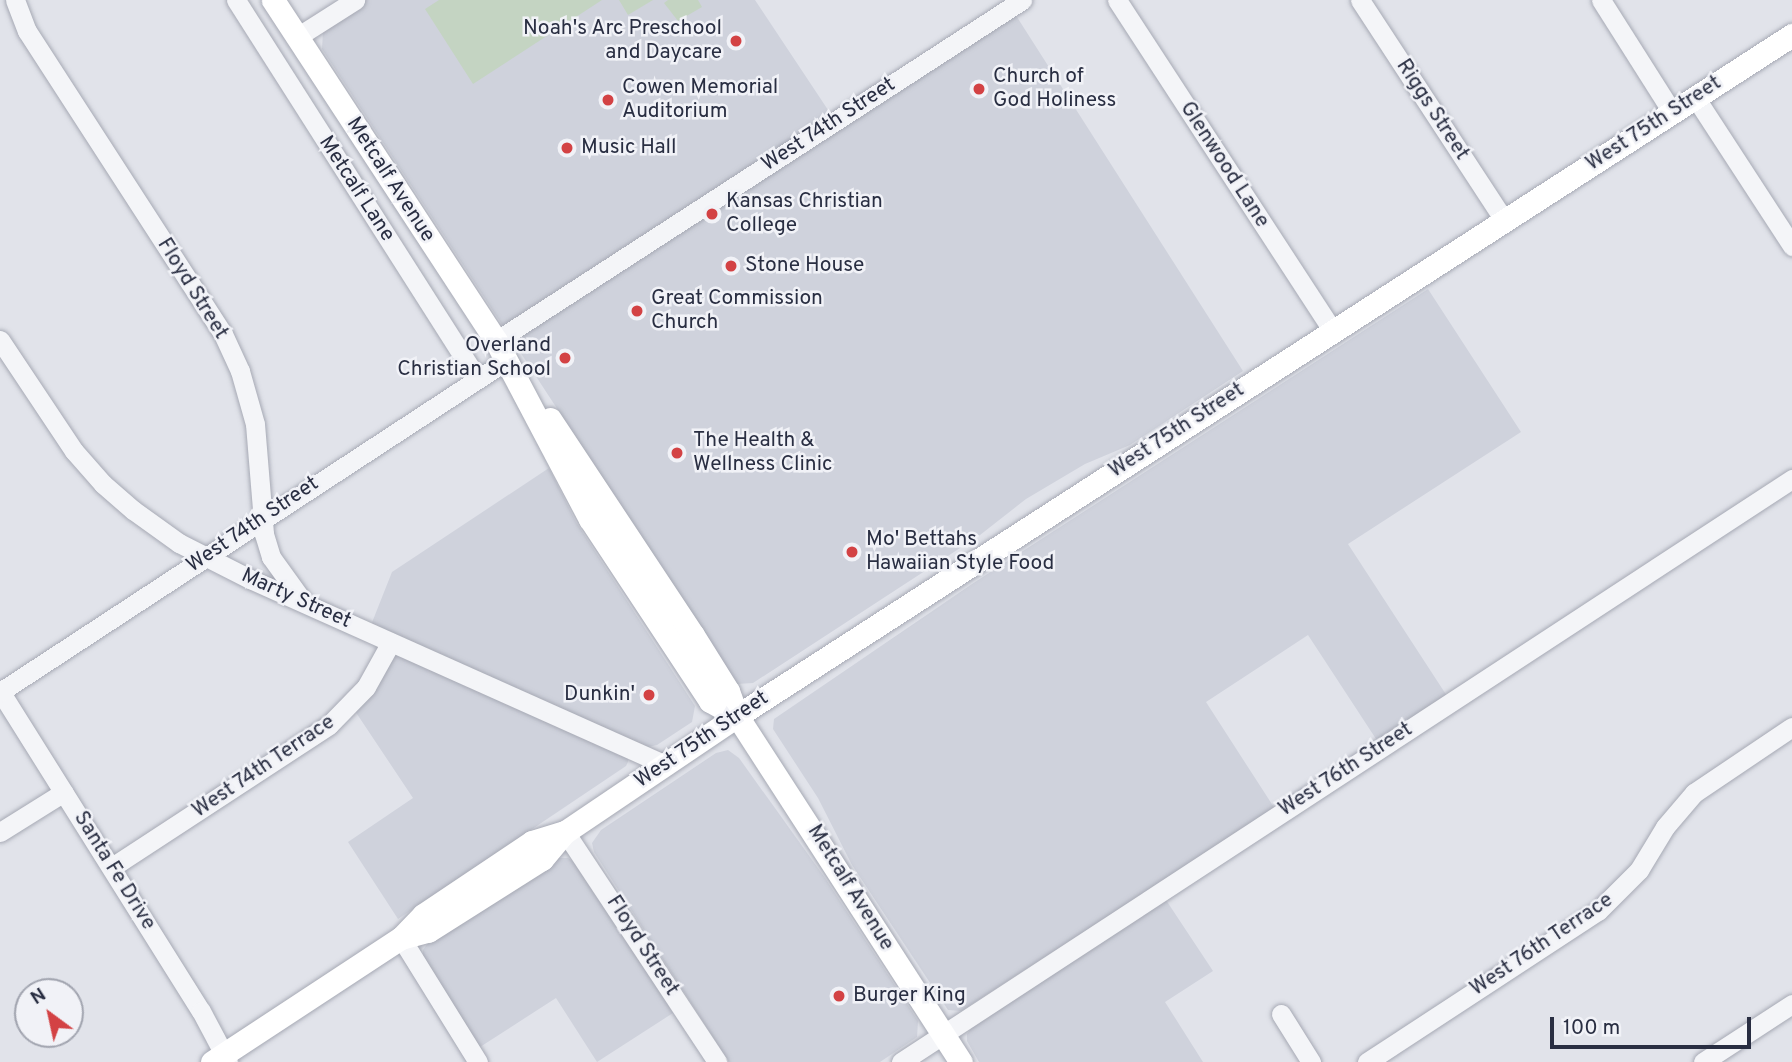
<!DOCTYPE html>
<style>
body{margin:0}
#map{position:relative;width:1792px;height:1062px;overflow:hidden;background:#e1e3ea;font-family:Overpass,sans-serif}
div>[style]{position:absolute}
.built>*{inset:0;background:#cfd2dc}
.green>*{inset:0;background:#c4d4c2}
.roads{filter:drop-shadow(0 0 2px #a6a9b4) drop-shadow(0 0 2px #a6a9b4)}
.minor>*{height:19px;margin:-9.5px;padding:0 9.5px;transform-origin:9.5px;border-radius:9.5px;background:#f4f5f8}
.major>*{height:23px;margin:-11.5px;padding:0 11.5px;transform-origin:11.5px;border-radius:11.5px;background:#fff}
.dots>*{width:19px;height:19px;translate:-50% -50%;box-sizing:border-box;border:4px solid #f1f2f7;border-radius:50%}
span{translate:-50% -50%;white-space:nowrap;text-align:center;line-height:1.15;-webkit-text-stroke:5px #f1f2f7;paint-order:stroke}
.poi-label{font-size:21px;color:#292e42}
.right{translate:-100% -50%;text-align:right}
.left{translate:0 -50%;text-align:left}
.street-label{font-size:21px;color:#292e42}
.north{position:absolute;left:14px;top:978px;width:70px;height:70px;box-sizing:border-box;background:#f1f2f7;border:2px solid #a1a4af;border-radius:50%;rotate:327deg;font-size:19px;font-weight:700;line-height:28px;text-align:center;color:#292e42}
.north::after{content:'';display:block;margin:auto;width:24px;height:32px;background:#d34244;clip-path:polygon(50% 0,100% 100%,50% 72%,0 100%)}
.scale{position:absolute;left:1550px;top:1017px;width:201px;height:32px;box-sizing:border-box;border:4px solid #292e42;border-top:0;padding-left:9px;font-size:21px;line-height:24px;white-space:nowrap;color:#292e42;-webkit-text-stroke:5px #f1f2f7;paint-order:stroke}
</style>
<div id="map">
<div class="built">
<i style="clip-path:polygon(366px 0,755px 0,840px 128px,1015px 14px,1243px 371px,1130px 445px,1085px 464px,1026px 499px,980px 535px,753px 683px,737px 684px,322px 49px,323px 32px)"></i>
<i style="clip-path:polygon(1428px 289px,1521px 432px,1348px 544px,1447px 696px,1378px 742px,1308px 635px,1206px 702px,1275px 809px,961px 1011px,948px 1010px,852px 865px,818px 798px,773px 729px,774px 719px,972px 584px)"></i>
<i style="clip-path:polygon(549px 468px,576px 522px,695px 706px,692px 722px,657px 745px,648px 747px,371px 625px,392px 572px)"></i>
<i style="clip-path:polygon(395px 653px,628px 758px,628px 762px,626px 766px,398px 919px,348px 842px,413px 798px,355px 711px)"></i>
<i style="clip-path:polygon(728px 750px,739px 758px,825px 878px,918px 1021px,917px 1037px,880px 1062px,729px 1062px,594px 852px,592px 843px,601px 830px,716px 753px)"></i>
<i style="clip-path:polygon(558px 858px,568px 858px,577px 864px,673px 1013px,597px 1062px,556px 998px,480px 1047px,423px 957px,423px 950px,430px 940px)"></i>
<i style="clip-path:polygon(1166px 900px,1213px 971px,1165px 1002px,1203px 1062px,979px 1062px,967px 1041px,967px 1034px,973px 1026px)"></i>
</div>
<div class="green">
<i style="clip-path:polygon(439px 0,602px 0,473px 84px,425px 9px)"></i>
<i style="clip-path:polygon(619px 0,653px 0,628px 15px)"></i>
<i style="clip-path:polygon(668px 0,698px 0,702px 7px,678px 21px,664px 3px)"></i>
</div>
<div class="roads">
<div class="minor">
<i style="left:15px;top:0;width:33px;rotate:69deg"></i>
<i style="left:27px;top:31px;width:361px;rotate:57.1deg"></i>
<i style="left:223px;top:334px;width:41px;rotate:65.3deg"></i>
<i style="left:240px;top:371px;width:55px;rotate:74.2deg"></i>
<i style="left:255px;top:424px;width:110px;rotate:85.3deg"></i>
<i style="left:264px;top:534px;width:24px;rotate:73deg"></i>
<i style="left:271px;top:557px;width:53px;rotate:54.2deg"></i>
<i style="left:236px;top:0;width:449px;rotate:57.5deg"></i>
<i style="left:1117px;top:0;width:394px;rotate:56.9deg"></i>
<i style="left:1360px;top:0;width:263px;rotate:56.8deg"></i>
<i style="left:1601px;top:0;width:133px;rotate:57.6deg"></i>
<i style="left:297px;top:37px;width:69px;rotate:-32.5deg"></i>
<i style="left:1695px;top:97px;width:178px;rotate:56.9deg"></i>
<i style="left:0;top:340px;width:133px;rotate:56.3deg"></i>
<i style="left:74px;top:451px;width:44px;rotate:48.7deg"></i>
<i style="left:103px;top:484px;width:40px;rotate:41deg"></i>
<i style="left:133px;top:510px;width:57px;rotate:35.7deg"></i>
<i style="left:179px;top:543px;width:80px;rotate:26.9deg"></i>
<i style="left:250px;top:579px;width:453px;rotate:24.1deg"></i>
<i style="left:496px;top:341px;width:627px;rotate:-32.95deg"></i>
<i style="left:0;top:691px;width:378px;rotate:57.9deg"></i>
<i style="left:201px;top:1011px;width:58px;rotate:62.1deg"></i>
<i style="left:0;top:692px;width:606px;rotate:-33.22deg"></i>
<i style="left:0;top:832px;width:75px;rotate:-32deg"></i>
<i style="left:565px;top:832px;width:276px;rotate:56.5deg"></i>
<i style="left:112px;top:867px;width:259px;rotate:-33.2deg"></i>
<i style="left:329px;top:725px;width:53px;rotate:-45.8deg"></i>
<i style="left:366px;top:687px;width:51px;rotate:-60.9deg"></i>
<i style="left:401px;top:938px;width:146px;rotate:58.2deg"></i>
<i style="left:1281px;top:1014px;width:57px;rotate:58deg"></i>
<i style="left:901px;top:1062px;width:1065px;rotate:-33.2deg"></i>
<i style="left:1367px;top:1062px;width:276px;rotate:-33.2deg"></i>
<i style="left:1598px;top:911px;width:58px;rotate:-45deg"></i>
<i style="left:1639px;top:870px;width:50px;rotate:-58.8deg"></i>
<i style="left:1665px;top:827px;width:45px;rotate:-49.5deg"></i>
<i style="left:1694px;top:793px;width:118px;rotate:-34deg"></i>
<i style="left:1703px;top:1062px;width:106px;rotate:-33.1deg"></i>
</div>
<div class="major">
<i style="left:273px;top:0;width:407px;rotate:56.8deg"></i>
<i style="left:496px;top:341px;width:201px;rotate:62.2deg"></i>
<i style="left:590px;top:519px;width:218px;rotate:56.6deg"></i>
<i style="left:710px;top:701px;width:31px;rotate:29deg"></i>
<i style="left:550px;top:419px;width:259px;rotate:56.5deg"></i>
<i style="left:693px;top:635px;width:66px;rotate:58deg"></i>
<i style="left:728px;top:691px;width:27px;rotate:70deg"></i>
<i style="left:737px;top:716px;width:412px;rotate:57.1deg"></i>
<i style="left:401px;top:938px;width:28px;rotate:-15deg"></i>
<i style="left:428px;top:931px;width:135px;rotate:-32.3deg"></i>
<i style="left:542px;top:859px;width:35px;rotate:-50deg"></i>
<i style="left:565px;top:832px;width:207px;rotate:-34deg"></i>
<i style="left:737px;top:716px;width:1256px;rotate:-32.84deg"></i>
<i style="left:212px;top:1062px;width:226px;rotate:-33.3deg"></i>
<i style="left:401px;top:938px;width:32px;rotate:-46deg"></i>
<i style="left:423px;top:915px;width:131px;rotate:-33.8deg"></i>
<i style="left:532px;top:842px;width:34px;rotate:-17deg"></i>
</div>
</div>
<div class="dots">
<i style="left:736px;top:41px;background:#d34244"></i>
<i style="left:979px;top:89px;background:#d34244"></i>
<i style="left:608px;top:100px;background:#d34244"></i>
<i style="left:567px;top:148px;background:#d34244"></i>
<i style="left:712px;top:214px;background:#d34244"></i>
<i style="left:731px;top:266px;background:#d34244"></i>
<i style="left:637px;top:311px;background:#d34244"></i>
<i style="left:565px;top:358px;background:#d34244"></i>
<i style="left:677px;top:453px;background:#d34244"></i>
<i style="left:852px;top:552px;background:#d34244"></i>
<i style="left:649px;top:695px;background:#d34244"></i>
<i style="left:839px;top:996px;background:#d34244"></i>
</div>
<div class="poi-label">
<span class="right" style="left:722px;top:41px">Noah's Arc Preschool<br>and Daycare</span>
<span class="left" style="left:993px;top:89px">Church of<br>God Holiness</span>
<span class="left" style="left:622px;top:100px">Cowen Memorial<br>Auditorium</span>
<span class="left" style="left:581px;top:148px">Music Hall</span>
<span class="left" style="left:726px;top:214px">Kansas Christian<br>College</span>
<span class="left" style="left:745px;top:266px">Stone House</span>
<span class="left" style="left:651px;top:311px">Great Commission<br>Church</span>
<span class="right" style="left:551px;top:358px">Overland<br>Christian School</span>
<span class="left" style="left:693px;top:453px">The Health &amp;<br>Wellness Clinic</span>
<span class="left" style="left:866px;top:552px">Mo' Bettahs<br>Hawaiian Style Food</span>
<span class="right" style="left:635px;top:695px">Dunkin'</span>
<span class="left" style="left:853px;top:996px">Burger King</span>
</div>
<div class="street-label">
<span style="left:1432px;top:110px;rotate:57deg">Riggs Street</span>
<span style="left:1654px;top:124px;rotate:-33deg">West 75th Street</span>
<span style="left:829px;top:125px;rotate:-33deg">West 74th Street</span>
<span style="left:1224px;top:165px;rotate:57deg">Glenwood Lane</span>
<span style="left:390px;top:180px;rotate:57deg">Metcalf Avenue</span>
<span style="left:356px;top:189px;rotate:57deg">Metcalf Lane</span>
<span style="left:192px;top:289px;rotate:58deg">Floyd Street</span>
<span style="left:1177px;top:431px;rotate:-33deg">West 75th Street</span>
<span style="left:253px;top:525px;rotate:-34deg">West 74th Street</span>
<span style="left:296px;top:599px;rotate:24deg">Marty Street</span>
<span style="left:702px;top:740px;rotate:-34deg">West 75th Street</span>
<span style="left:264px;top:767px;rotate:-34deg">West 74th Terrace</span>
<span style="left:1346px;top:770px;rotate:-33deg">West 76th Street</span>
<span style="left:114px;top:871px;rotate:58deg">Santa Fe Drive</span>
<span style="left:850px;top:888px;rotate:58deg">Metcalf Avenue</span>
<span style="left:1542px;top:945px;rotate:-34deg">West 76th Terrace</span>
<span style="left:642px;top:946px;rotate:57deg">Floyd Street</span>
</div>
<div class="north">N</div>
<div class="scale">100 m</div>
</div>
